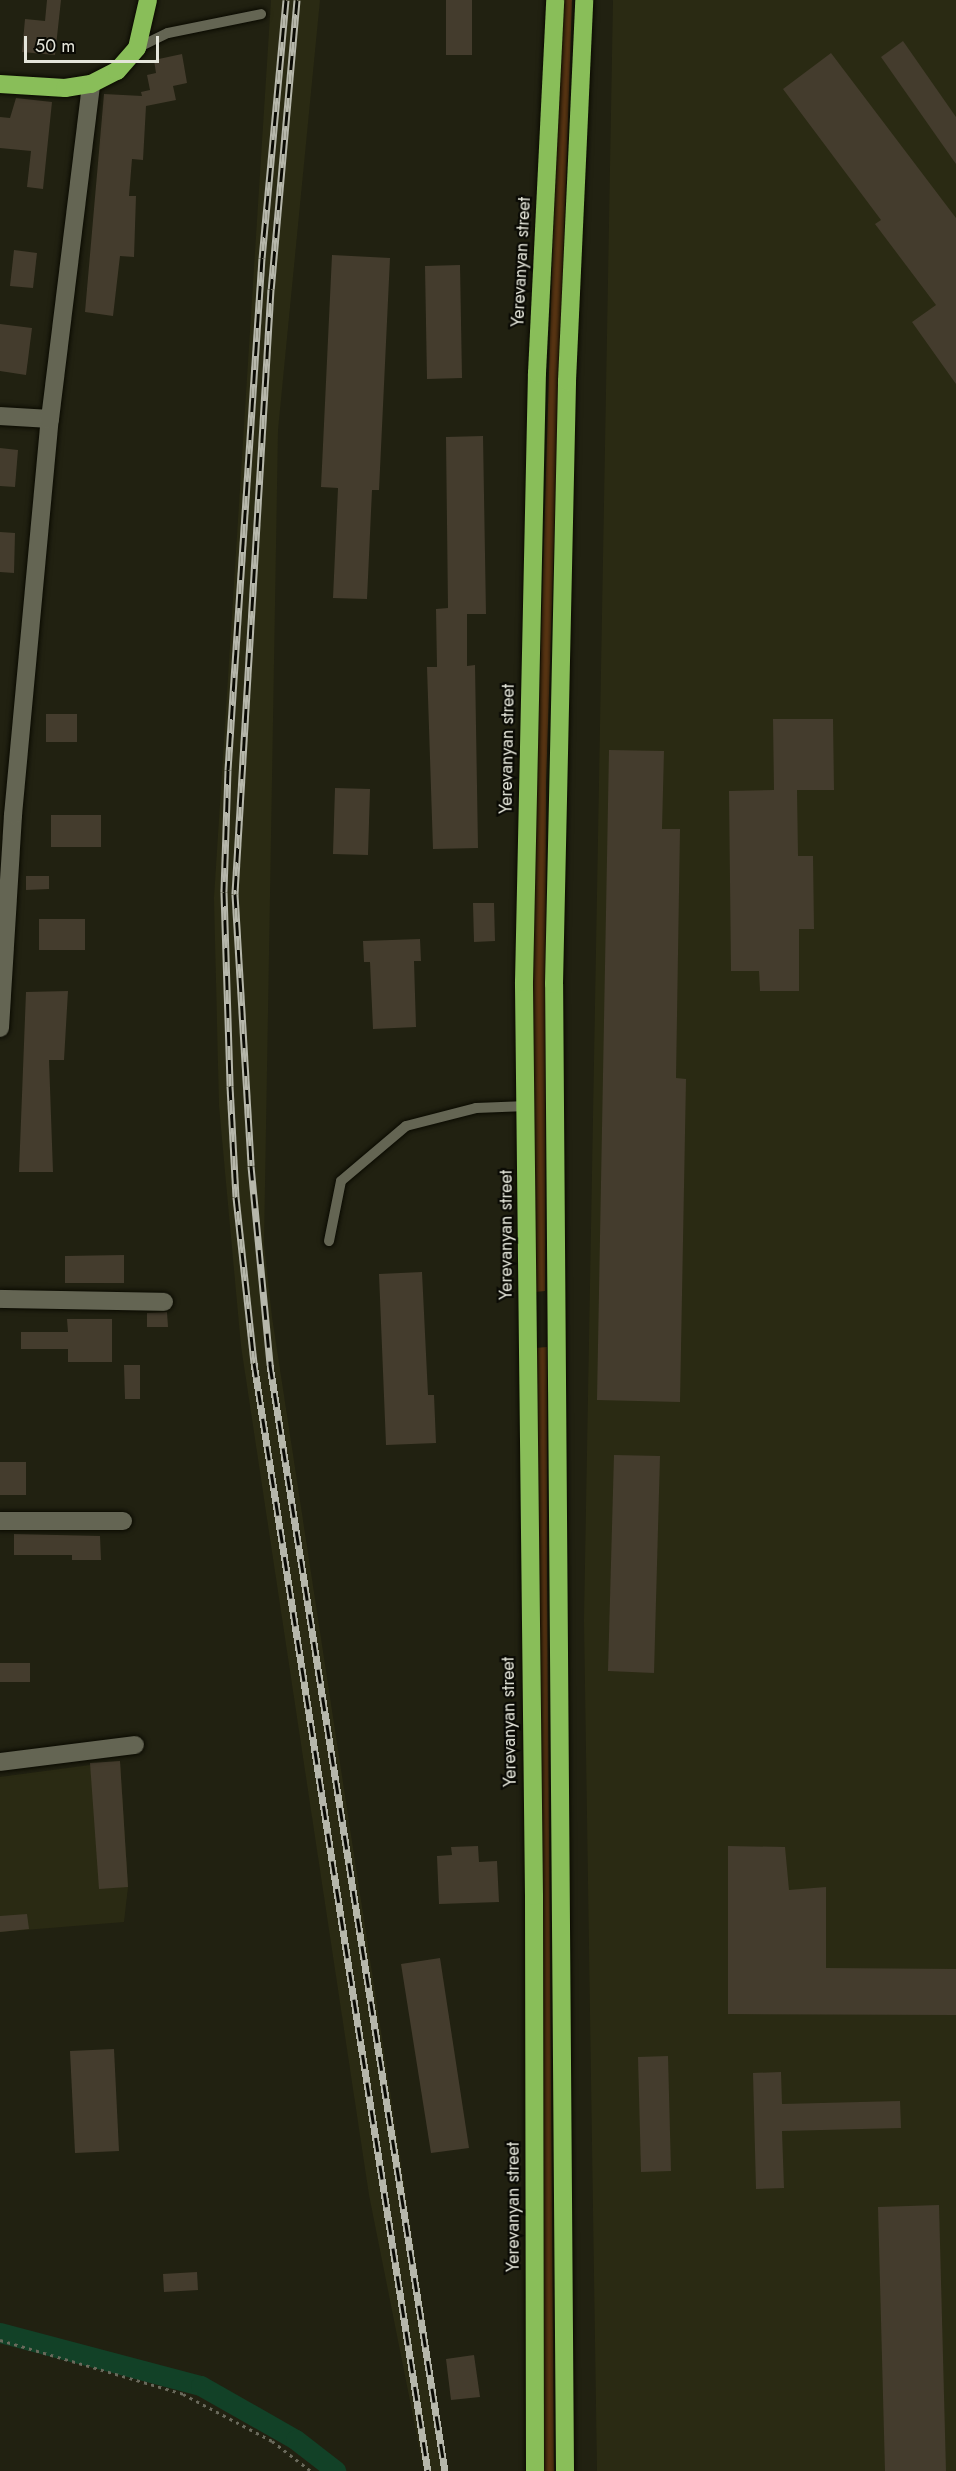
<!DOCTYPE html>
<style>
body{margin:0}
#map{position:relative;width:956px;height:2471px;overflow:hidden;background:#212111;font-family:Jost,sans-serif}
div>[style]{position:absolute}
.built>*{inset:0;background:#2a2a13}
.green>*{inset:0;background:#5a3613}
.canal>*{height:20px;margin:-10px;padding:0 10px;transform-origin:10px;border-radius:10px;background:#124127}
.building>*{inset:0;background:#443c2d}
.path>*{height:3px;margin-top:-1.5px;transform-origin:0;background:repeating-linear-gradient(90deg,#69695b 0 3px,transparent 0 7.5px)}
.roads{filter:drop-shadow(0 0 2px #0a0a01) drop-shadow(0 0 2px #0a0a01)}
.lane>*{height:10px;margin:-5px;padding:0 5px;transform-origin:5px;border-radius:5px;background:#646553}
.street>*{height:18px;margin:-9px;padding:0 9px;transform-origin:9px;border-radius:9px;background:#646553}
.highway>*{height:18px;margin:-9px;padding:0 9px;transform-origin:9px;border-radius:9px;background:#89be59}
.rail>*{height:7px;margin-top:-3.5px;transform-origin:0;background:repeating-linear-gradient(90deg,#0a0a04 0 14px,#b6b7ab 0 28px);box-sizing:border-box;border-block:2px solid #b6b7ab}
span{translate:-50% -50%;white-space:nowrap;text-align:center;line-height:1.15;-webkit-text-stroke:4.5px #0a0a04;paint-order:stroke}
.street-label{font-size:18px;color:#e4e5da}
.scale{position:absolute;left:24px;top:36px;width:135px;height:27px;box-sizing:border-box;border:3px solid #e4e5da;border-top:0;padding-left:8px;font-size:18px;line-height:21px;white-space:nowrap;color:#e4e5da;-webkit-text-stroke:4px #0a0a04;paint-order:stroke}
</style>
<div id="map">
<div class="built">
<i style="clip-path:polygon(271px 0,320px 0,278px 430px,264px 1244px,272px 1317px,448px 2471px,424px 2471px,369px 2195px,241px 1346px,219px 1106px,214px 898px)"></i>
<i style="clip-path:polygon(613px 0,956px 0,956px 2471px,597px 2471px,584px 1620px)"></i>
<i style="clip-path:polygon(120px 1761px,128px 1887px,124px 1922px,0 1932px,0 1777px)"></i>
</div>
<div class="green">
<i style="clip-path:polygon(560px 0,572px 0,546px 784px,545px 1291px,535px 1292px,532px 946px)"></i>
<i style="clip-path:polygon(547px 1347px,547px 1578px,554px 2471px,543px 2471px,535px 1348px)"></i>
</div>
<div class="canal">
<i style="left:0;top:2333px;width:208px;rotate:14.8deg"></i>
<i style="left:201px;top:2386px;width:109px;rotate:29.6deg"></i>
<i style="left:296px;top:2440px;width:51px;rotate:37.8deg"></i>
</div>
<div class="building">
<i style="clip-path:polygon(47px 0,61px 0,55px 55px,22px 52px,25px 19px,45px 21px)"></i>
<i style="clip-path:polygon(446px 0,472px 0,472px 55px,446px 55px)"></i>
<i style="clip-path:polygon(903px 41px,956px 117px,956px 164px,881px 57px)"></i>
<i style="clip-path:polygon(831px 53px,956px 218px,956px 384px,912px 322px,936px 305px,875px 224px,881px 220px,783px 89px)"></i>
<i style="clip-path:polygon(182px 54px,187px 83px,173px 86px,176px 100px,146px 106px,143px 160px,132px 159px,129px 196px,136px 196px,134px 257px,120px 256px,113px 316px,85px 312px,104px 94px,142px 96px,141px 92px,150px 90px,147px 75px,156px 73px,154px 60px)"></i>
<i style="clip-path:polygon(16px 98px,52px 102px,43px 189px,27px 187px,31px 151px,0 148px,0 117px,10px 118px)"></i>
<i style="clip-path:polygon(14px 250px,37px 253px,33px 288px,10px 286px)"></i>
<i style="clip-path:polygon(332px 255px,390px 258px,379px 490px,372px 490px,367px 599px,333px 598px,338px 488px,321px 487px)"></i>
<i style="clip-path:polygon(460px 265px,462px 378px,427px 379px,425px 266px)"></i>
<i style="clip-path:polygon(0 324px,32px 328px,26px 375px,0 371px)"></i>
<i style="clip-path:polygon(483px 436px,486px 614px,467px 614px,467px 666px,475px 665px,478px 848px,433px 849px,427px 667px,437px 667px,436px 609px,448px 608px,446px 437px)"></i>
<i style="clip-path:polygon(0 448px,18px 450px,15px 487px,0 486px)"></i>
<i style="clip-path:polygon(0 532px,15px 533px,14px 573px,0 572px)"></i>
<i style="clip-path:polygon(46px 714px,77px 714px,77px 742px,46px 742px)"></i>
<i style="clip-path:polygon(773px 719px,833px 719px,834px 790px,797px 790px,798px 856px,813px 856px,814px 929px,799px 929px,799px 991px,760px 991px,759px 971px,731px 971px,729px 791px,774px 790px)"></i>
<i style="clip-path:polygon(609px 750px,664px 751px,662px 829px,680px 829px,676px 1078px,686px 1079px,680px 1402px,597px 1400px)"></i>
<i style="clip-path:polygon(335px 788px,370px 789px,368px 855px,333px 854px)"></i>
<i style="clip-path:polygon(51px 815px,101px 815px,101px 847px,51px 847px)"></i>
<i style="clip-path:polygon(26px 876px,49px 876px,49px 889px,26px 890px)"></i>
<i style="clip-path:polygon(473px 903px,494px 903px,495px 941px,474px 942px)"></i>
<i style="clip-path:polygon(39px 919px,85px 919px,85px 950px,39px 950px)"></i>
<i style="clip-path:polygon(420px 939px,421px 961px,414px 961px,416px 1027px,373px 1029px,370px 962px,364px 962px,363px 941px)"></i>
<i style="clip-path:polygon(68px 991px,64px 1060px,49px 1060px,53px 1172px,19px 1172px,26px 992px)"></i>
<i style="clip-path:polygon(124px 1255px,124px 1283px,65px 1283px,65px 1256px)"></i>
<i style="clip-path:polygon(422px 1272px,428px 1395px,434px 1395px,436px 1443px,386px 1445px,379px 1274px)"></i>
<i style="clip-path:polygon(167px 1312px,168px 1327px,147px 1327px,147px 1313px)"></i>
<i style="clip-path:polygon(67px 1319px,112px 1319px,112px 1362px,68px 1362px,68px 1349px,21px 1349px,21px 1332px,68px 1332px)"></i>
<i style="clip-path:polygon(124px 1365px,140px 1365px,140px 1399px,125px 1399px)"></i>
<i style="clip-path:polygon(614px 1455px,660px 1456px,654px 1673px,608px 1671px)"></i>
<i style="clip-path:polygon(0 1462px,26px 1462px,26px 1495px,0 1495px)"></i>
<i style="clip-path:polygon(14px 1534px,100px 1536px,101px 1560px,72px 1560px,72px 1555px,14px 1555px)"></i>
<i style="clip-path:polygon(0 1663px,30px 1663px,30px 1682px,0 1682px)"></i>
<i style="clip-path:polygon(120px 1761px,128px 1887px,99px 1889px,90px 1763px)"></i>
<i style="clip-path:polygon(478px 1846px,479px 1862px,497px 1861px,499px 1902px,439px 1904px,437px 1856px,452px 1855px,451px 1847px)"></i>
<i style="clip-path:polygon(728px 1846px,785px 1847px,789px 1890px,826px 1887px,826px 1968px,956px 1969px,956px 2015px,728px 2014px)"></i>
<i style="clip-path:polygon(27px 1914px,29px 1929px,0 1932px,0 1916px)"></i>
<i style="clip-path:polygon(440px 1958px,469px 2148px,431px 2153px,401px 1964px)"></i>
<i style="clip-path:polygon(114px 2049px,119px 2151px,75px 2153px,70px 2051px)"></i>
<i style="clip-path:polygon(668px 2056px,671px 2171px,641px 2172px,638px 2057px)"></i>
<i style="clip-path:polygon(781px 2072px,782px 2104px,900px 2101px,901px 2128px,782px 2131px,784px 2188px,756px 2189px,753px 2073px)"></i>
<i style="clip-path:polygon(939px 2205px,946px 2471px,885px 2471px,878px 2207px)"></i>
<i style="clip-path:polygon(197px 2272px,198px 2290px,164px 2292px,163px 2274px)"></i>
<i style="clip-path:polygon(474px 2355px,480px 2397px,451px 2400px,446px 2359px)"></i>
</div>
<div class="path">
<i style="left:0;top:2340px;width:191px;rotate:16.4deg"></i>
<i style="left:183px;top:2394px;width:101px;rotate:27.8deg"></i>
<i style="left:272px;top:2441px;width:49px;rotate:37.6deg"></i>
</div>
<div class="roads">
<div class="lane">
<i style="left:137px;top:48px;width:34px;rotate:-26deg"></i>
<i style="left:168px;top:33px;width:95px;rotate:-11.5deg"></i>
<i style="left:329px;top:1241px;width:61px;rotate:-78.7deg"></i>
<i style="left:341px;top:1181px;width:85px;rotate:-40.2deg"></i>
<i style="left:406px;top:1126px;width:72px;rotate:-14.4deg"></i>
<i style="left:476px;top:1108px;width:51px;rotate:-2.2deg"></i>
</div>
<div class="street">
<i style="left:0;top:416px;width:50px;rotate:3.4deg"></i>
<i style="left:0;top:1028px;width:213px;rotate:-86.5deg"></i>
<i style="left:13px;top:815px;width:398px;rotate:-84.7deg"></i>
<i style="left:50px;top:419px;width:337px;rotate:-83deg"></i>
<i style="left:0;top:1299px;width:164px;rotate:1deg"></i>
<i style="left:0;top:1521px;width:123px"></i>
<i style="left:0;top:1762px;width:136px;rotate:-7.2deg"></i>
</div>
<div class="highway">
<i style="left:0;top:84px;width:65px;rotate:3.5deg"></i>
<i style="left:65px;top:88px;width:26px;rotate:-9deg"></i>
<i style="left:91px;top:84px;width:29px;rotate:-27deg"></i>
<i style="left:117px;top:71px;width:30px;rotate:-49deg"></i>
<i style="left:137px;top:48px;width:49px;rotate:-77.1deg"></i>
<i style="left:535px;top:2471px;width:575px;rotate:-90.1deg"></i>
<i style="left:534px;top:1896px;width:914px;rotate:-90.63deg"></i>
<i style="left:524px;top:982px;width:609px;rotate:-88.78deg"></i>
<i style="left:537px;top:373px;width:373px;rotate:-87.2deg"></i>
<i style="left:565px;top:2471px;width:1487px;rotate:-90.42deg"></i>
<i style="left:554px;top:984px;width:603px;rotate:-88.76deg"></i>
<i style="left:567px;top:381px;width:381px;rotate:-87.4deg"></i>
</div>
</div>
<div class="rail">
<i style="left:286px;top:0;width:259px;rotate:95.3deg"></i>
<i style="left:262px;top:258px;width:513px;rotate:93.8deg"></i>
<i style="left:228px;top:770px;width:122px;rotate:91.9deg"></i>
<i style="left:224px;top:892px;width:194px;rotate:88.2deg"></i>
<i style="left:230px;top:1086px;width:111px;rotate:86.9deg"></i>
<i style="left:236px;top:1197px;width:167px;rotate:83.8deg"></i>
<i style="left:254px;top:1363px;width:1122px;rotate:81.08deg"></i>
<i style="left:297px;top:0;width:290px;rotate:95.1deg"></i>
<i style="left:271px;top:289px;width:606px;rotate:93.41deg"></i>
<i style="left:235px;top:894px;width:272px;rotate:86.6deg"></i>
<i style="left:251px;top:1166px;width:200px;rotate:84.5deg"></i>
<i style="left:270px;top:1365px;width:1120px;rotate:81.01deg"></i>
</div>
<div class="street-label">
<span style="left:521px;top:262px;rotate:-87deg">Yerevanyan street</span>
<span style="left:507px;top:749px;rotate:-89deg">Yerevanyan street</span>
<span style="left:506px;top:1235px;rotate:-90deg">Yerevanyan street</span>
<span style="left:509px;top:1722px;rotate:-91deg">Yerevanyan street</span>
<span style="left:513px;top:2207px;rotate:-90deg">Yerevanyan street</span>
</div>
<div class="scale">50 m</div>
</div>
